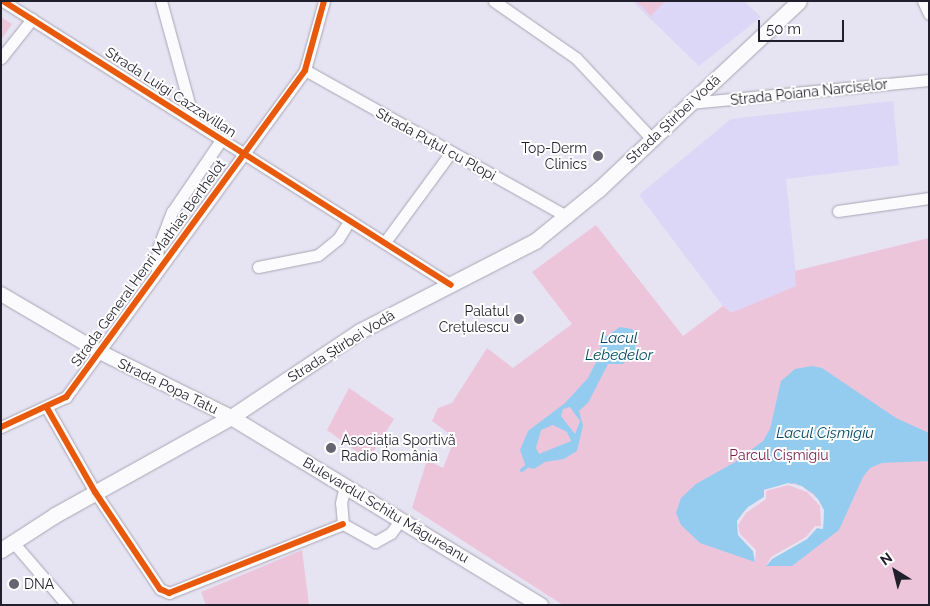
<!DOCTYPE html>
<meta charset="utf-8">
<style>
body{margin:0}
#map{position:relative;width:930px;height:606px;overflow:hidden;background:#e6e3f3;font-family:Raleway,sans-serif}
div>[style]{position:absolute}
.built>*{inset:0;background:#ddd7f7}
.green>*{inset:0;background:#edc5db}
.water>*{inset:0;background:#94ccf0}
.pier>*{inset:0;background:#e6e3f3}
.stream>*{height:4px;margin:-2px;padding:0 2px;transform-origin:2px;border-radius:2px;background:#94ccf0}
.roads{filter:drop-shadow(0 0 1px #a8a5b3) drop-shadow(0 0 1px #a8a5b3)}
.minor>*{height:11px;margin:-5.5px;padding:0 5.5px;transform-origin:5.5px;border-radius:5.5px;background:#fbfbfd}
.tertiary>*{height:14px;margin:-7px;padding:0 7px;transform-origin:7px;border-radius:7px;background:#fbfbfd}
.secondary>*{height:15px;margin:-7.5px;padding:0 7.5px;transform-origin:7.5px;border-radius:7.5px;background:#fbfbfd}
.cycleway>*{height:6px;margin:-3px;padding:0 3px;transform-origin:3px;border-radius:3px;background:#e8590c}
.dots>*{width:14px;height:14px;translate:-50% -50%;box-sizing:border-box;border:2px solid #fff;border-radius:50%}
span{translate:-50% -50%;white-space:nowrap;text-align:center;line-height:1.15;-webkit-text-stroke:4px #fff;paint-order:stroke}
.street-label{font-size:14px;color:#221f2d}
.poi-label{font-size:14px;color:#221f2d}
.right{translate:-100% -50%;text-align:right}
.left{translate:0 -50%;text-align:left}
.park-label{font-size:14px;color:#781d4b}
.water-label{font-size:15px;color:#014865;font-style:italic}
.frame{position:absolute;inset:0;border:2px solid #221f2d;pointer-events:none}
.north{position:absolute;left:870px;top:546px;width:50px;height:50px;-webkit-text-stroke:4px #fff;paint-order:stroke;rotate:324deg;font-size:14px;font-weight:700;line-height:20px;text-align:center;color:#221f2d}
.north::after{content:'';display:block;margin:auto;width:18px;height:22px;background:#221f2d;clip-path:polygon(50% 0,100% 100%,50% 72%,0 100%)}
.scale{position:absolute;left:758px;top:20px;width:86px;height:22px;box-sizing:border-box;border:2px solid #221f2d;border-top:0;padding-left:6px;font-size:15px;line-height:18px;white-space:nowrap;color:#221f2d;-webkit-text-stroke:4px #fff;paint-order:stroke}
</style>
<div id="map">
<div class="built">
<i style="clip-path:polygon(636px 1px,744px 1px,761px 17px,699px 66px,634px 3px)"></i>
<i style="clip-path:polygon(893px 101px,899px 165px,786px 179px,797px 286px,736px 311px,731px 312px,723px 306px,639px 195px,731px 119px)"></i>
</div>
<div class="green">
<i style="clip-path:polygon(636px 1px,665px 1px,651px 16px)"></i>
<i style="clip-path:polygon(1px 17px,12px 24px,1px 40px)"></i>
<i style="clip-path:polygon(596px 225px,683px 336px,723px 306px,731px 312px,736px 311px,796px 286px,795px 271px,929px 238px,929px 605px,563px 605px,412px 508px,427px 460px,443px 468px,455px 438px,432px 421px,438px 408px,452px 403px,487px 348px,513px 368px,572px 324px,532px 272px)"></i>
<i style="clip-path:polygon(349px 388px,394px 419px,370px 457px,360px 454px,327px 430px)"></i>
<i style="clip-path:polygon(302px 550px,309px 605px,206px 605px,201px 592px)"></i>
</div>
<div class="water">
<i style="clip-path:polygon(evenodd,620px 327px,632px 329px,635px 333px,635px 355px,623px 364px,608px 364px,588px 403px,579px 411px,583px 425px,577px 451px,564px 459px,545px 462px,534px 469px,526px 467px,520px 450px,528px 431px,565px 403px,588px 378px,599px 356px,602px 339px,620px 327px,570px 407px,580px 421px,575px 434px,561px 416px,563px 409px,570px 407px,620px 327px,553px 425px,567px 432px,571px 441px,539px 454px,536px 448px,541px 430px,553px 425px)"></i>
<i style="clip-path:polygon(812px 366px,822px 368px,896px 418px,929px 433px,929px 461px,882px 463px,870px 468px,863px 477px,839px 530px,792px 566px,766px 566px,772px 559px,807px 539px,817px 528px,823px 529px,824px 513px,814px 494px,795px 483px,764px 490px,764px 497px,744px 511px,737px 521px,738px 535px,753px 551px,755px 562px,700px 543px,681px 525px,676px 513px,681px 498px,696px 484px,735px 462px,763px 441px,770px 429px,781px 381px,795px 369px)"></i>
</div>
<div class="pier">
<i style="clip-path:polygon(788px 483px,802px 486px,818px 499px,824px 510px,823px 529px,817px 528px,807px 539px,772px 559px,766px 566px,771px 557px,806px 537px,815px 526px,821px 526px,820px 506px,807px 492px,788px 485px,766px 491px,766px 499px,746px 513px,738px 525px,740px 534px,756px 550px,755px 562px,753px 551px,738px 535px,737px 521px,748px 507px,764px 497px,764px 490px)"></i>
</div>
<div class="stream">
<i style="left:522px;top:470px;width:5px;rotate:-37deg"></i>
</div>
<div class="roads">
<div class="minor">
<i style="left:3px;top:1px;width:530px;rotate:32.37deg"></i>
<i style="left:161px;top:1px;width:125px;rotate:74.7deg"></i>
<i style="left:494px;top:1px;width:100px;rotate:34.8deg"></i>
<i style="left:576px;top:58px;width:111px;rotate:46.8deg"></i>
<i style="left:923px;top:1px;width:14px;rotate:65deg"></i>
<i style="left:1px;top:58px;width:50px;rotate:-51.5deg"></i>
<i style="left:305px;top:70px;width:301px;rotate:29.2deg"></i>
<i style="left:690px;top:103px;width:240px;rotate:-5.5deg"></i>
<i style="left:838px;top:211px;width:92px;rotate:-8.1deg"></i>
<i style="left:385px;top:242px;width:112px;rotate:-53.7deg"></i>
<i style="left:258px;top:267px;width:61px;rotate:-11.3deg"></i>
<i style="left:318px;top:255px;width:26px;rotate:-39deg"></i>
<i style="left:338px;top:239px;width:22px;rotate:-58deg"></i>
<i style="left:157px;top:271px;width:23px;rotate:-88deg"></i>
<i style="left:158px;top:248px;width:39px;rotate:-69deg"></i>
<i style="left:172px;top:212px;width:87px;rotate:-55.8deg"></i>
<i style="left:47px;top:408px;width:97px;rotate:60.3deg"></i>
<i style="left:95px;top:492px;width:117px;rotate:56.2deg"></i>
<i style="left:160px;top:589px;width:10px;rotate:24deg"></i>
<i style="left:169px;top:593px;width:187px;rotate:-21.6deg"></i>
<i style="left:1px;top:427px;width:72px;rotate:-24.8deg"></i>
<i style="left:66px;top:397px;width:405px;rotate:-53.8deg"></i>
<i style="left:305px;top:70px;width:72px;rotate:-74.6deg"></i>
<i style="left:343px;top:524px;width:37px;rotate:29deg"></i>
<i style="left:375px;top:542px;width:18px;rotate:-29deg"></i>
<i style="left:391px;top:533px;width:17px;rotate:-54deg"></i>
<i style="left:343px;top:524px;width:21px;rotate:-95deg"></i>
<i style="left:341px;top:503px;width:18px;rotate:-77deg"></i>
<i style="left:12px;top:541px;width:84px;rotate:49.3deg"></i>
</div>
<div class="tertiary">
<i style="left:1px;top:294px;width:115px;rotate:30.4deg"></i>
<i style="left:100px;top:352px;width:146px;rotate:26.4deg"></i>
</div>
<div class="secondary">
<i style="left:231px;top:417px;width:362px;rotate:31.3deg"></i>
<i style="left:1px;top:550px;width:64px;rotate:-32.9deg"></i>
<i style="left:55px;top:515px;width:201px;rotate:-29.1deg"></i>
<i style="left:231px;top:417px;width:155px;rotate:-33.7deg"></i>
<i style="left:360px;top:331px;width:197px;rotate:-27.2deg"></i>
<i style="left:535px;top:241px;width:82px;rotate:-39.1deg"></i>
<i style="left:599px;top:189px;width:274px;rotate:-43.2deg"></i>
</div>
</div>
<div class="cycleway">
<i style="left:3px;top:1px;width:530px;rotate:32.37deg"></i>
<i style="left:47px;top:408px;width:97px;rotate:60.3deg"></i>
<i style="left:95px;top:492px;width:117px;rotate:56.2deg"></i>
<i style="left:160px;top:589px;width:10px;rotate:24deg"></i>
<i style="left:169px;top:593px;width:187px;rotate:-21.6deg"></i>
<i style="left:1px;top:427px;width:72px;rotate:-24.8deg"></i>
<i style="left:66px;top:397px;width:405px;rotate:-53.8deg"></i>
<i style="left:305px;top:70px;width:72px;rotate:-74.6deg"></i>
</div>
<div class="dots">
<i style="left:598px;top:156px;background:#676472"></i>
<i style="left:519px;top:319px;background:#676472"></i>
<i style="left:331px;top:448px;background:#676472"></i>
<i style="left:14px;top:584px;background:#676472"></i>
</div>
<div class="street-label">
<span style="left:171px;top:92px;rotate:33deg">Strada Luigi Cazzavillan</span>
<span style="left:809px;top:92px;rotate:-6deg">Strada Poiana Narciselor</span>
<span style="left:673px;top:119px;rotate:-43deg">Strada Știrbei Vodă</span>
<span style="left:436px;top:144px;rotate:29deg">Strada Puțul cu Plopi</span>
<span style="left:148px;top:263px;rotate:-54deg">Strada General Henri Mathias Berthelot</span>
<span style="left:341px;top:346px;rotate:-32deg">Strada Știrbei Vodă</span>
<span style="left:168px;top:386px;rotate:26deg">Strada Popa Tatu</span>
<span style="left:386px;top:510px;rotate:31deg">Bulevardul Schitu Măgureanu</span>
</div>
<div class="poi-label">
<span class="right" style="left:587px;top:156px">Top-Derm<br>Clinics</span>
<span class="right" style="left:509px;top:319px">Palatul<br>Crețulescu</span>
<span class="left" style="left:341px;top:448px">Asociația Sportivă<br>Radio România</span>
<span class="left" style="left:24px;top:584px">DNA</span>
</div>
<div class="park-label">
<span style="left:779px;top:455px">Parcul Cișmigiu</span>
</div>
<div class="water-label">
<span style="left:619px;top:347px">Lacul<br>Lebedelor</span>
<span style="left:825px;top:434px">Lacul Cișmigiu</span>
</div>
<div class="frame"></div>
<div class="north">N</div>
<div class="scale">50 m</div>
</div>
